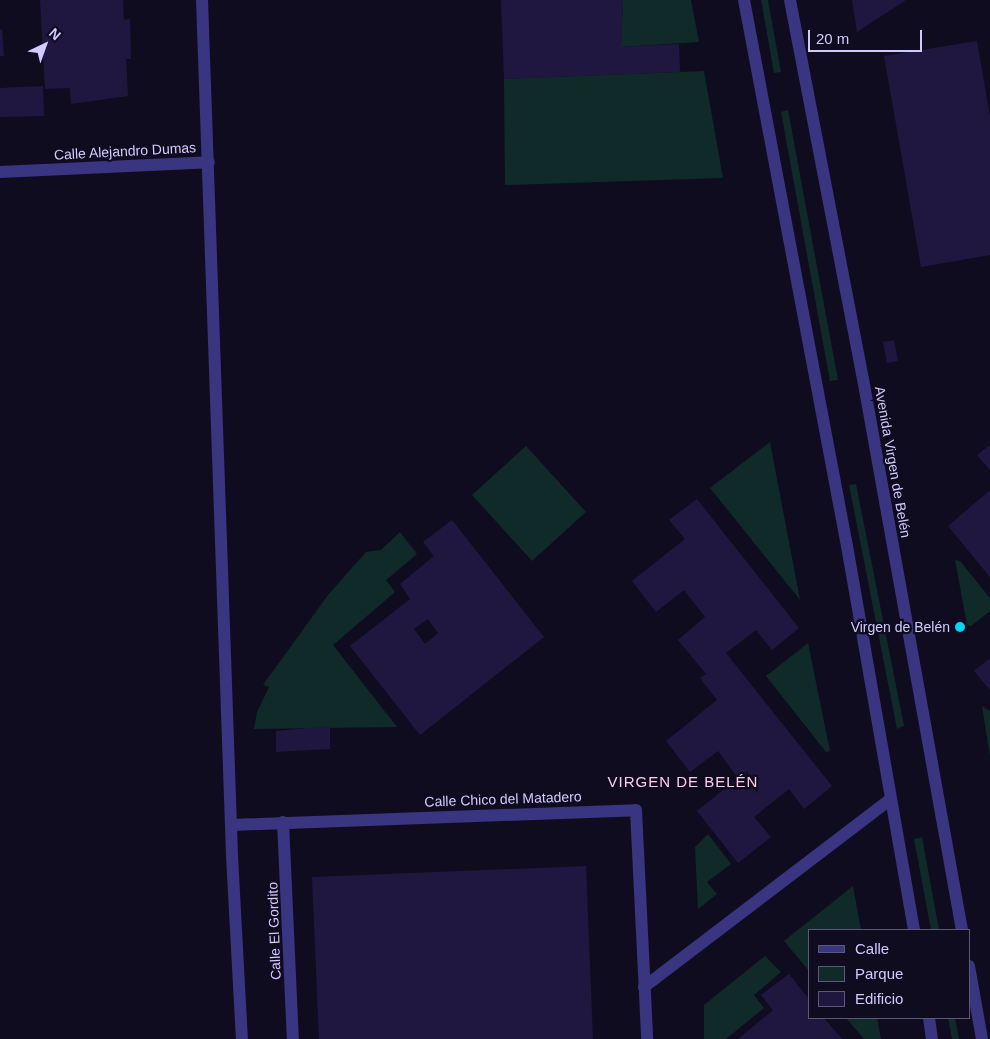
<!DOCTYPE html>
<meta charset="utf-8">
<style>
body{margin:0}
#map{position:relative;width:990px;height:1039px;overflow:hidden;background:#0f0c1f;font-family:Arial,sans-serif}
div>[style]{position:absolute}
.green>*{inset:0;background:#0f2a29}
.building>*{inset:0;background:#201741}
.minor>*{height:12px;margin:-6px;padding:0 6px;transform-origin:6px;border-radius:6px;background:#393580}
.tertiary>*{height:12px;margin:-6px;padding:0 6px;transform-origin:6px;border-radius:6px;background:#393580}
.dots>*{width:14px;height:14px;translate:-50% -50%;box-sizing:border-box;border:2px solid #0f0c1f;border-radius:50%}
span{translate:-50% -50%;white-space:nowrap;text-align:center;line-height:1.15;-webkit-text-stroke:4.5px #0f0c1f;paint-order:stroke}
.street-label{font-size:14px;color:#d1caff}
.poi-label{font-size:14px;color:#d1caff}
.right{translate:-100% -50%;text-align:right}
.neighbourhood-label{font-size:15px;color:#ffcceb;letter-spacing:1px}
.legend{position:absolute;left:808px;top:929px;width:162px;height:90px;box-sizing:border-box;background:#0f0c1f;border:1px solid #5d5879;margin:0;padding:6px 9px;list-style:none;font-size:15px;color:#d1caff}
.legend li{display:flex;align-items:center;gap:10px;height:25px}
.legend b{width:25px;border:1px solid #5d5879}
.north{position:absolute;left:20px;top:20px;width:50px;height:50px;-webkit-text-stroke:4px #0f0c1f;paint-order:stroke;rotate:42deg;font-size:14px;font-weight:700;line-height:20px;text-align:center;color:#d1caff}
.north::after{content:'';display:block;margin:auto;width:18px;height:22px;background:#d1caff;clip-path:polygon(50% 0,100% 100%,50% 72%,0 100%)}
.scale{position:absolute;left:808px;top:30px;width:114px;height:22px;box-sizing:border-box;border:2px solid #d1caff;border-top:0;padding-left:6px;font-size:15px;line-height:18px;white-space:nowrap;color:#d1caff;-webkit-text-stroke:4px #0f0c1f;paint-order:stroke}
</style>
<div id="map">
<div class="green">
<i style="clip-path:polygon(623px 0,691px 0,699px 42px,621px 47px)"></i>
<i style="clip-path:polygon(761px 0,768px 0,781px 72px,774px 73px)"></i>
<i style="clip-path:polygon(704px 71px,723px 178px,505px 185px,504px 79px)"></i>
<i style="clip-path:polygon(788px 110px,838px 380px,830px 381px,781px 112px)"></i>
<i style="clip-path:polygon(770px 442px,800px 600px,710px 488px)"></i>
<i style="clip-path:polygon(526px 446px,586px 512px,532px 561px,472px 495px)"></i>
<i style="clip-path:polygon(856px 484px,904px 726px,897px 729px,849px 485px)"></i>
<i style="clip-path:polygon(400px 532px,417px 554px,386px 580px,395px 592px,333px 645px,397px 727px,254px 729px,257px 712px,269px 687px,263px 685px,328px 595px,366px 552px,381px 550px)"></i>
<i style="clip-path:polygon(955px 560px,960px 561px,990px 598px,990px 611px,971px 626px,967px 625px)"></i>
<i style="clip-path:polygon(808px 643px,830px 751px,826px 752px,766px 676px)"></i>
<i style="clip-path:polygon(982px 706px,990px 711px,990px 757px)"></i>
<i style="clip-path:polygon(708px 834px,731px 864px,707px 882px,717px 894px,698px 909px,695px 847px)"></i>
<i style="clip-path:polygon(922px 837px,939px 930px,931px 930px,914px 839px)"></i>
<i style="clip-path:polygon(853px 886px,861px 930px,809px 930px,809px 971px,784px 941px)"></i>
<i style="clip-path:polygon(765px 956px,781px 972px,754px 995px,764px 1008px,726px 1039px,704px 1039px,704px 1005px)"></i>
<i style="clip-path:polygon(846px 1018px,877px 1018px,881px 1039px,864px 1039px)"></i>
<i style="clip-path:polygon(948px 1018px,955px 1018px,959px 1039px,952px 1039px)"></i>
</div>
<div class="building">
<i style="clip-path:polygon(40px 0,123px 0,124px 20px,130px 19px,131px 59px,126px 59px,128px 96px,71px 104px,70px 88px,45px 89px)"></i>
<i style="clip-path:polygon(501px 0,623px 0,621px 47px,679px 44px,680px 72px,504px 79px)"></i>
<i style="clip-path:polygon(852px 0,906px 0,857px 32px)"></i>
<i style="clip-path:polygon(2px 29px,4px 56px,0 56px,0 30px)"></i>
<i style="clip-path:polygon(977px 41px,990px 117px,990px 255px,921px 267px,884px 56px)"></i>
<i style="clip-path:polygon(43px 86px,44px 116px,0 117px,0 88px)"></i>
<i style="clip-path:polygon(894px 340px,898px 361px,887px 363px,883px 342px)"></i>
<i style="clip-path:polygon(990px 445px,990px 470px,977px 455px)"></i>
<i style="clip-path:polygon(990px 490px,990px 577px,948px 526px)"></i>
<i style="clip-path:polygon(697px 499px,799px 628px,772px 650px,756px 630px,726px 653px,832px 786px,804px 809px,789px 789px,754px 817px,771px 837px,738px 863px,697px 811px,738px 778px,718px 751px,690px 772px,666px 741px,717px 700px,700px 678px,706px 674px,678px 640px,705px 617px,684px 590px,656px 612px,632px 581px,685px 539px,669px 520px)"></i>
<i style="clip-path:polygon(evenodd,452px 520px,544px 637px,420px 735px,350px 646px,410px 599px,400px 584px,434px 556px,423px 542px,452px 520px,428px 619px,438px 633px,425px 644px,414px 629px,428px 619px)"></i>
<i style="clip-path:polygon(990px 658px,990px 690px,974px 671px)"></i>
<i style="clip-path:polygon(330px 726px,330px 749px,276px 752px,276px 731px)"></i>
<i style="clip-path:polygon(586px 866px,593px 1039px,319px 1039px,312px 877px)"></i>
<i style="clip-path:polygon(789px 974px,809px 999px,809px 1018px,824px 1018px,842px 1039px,738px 1039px,773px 1010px,761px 995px)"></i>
</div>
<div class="minor">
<i style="left:202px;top:0;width:857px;rotate:87.99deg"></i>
<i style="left:232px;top:856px;width:183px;rotate:86.9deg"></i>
<i style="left:0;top:172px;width:209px;rotate:-2.7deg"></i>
<i style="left:283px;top:822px;width:217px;rotate:87.4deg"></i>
<i style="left:232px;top:825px;width:404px;rotate:-2.1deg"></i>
<i style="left:636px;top:810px;width:229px;rotate:87.2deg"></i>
<i style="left:644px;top:987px;width:310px;rotate:-37.3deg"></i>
</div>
<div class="tertiary">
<i style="left:744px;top:0;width:556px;rotate:79.32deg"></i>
<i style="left:847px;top:546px;width:390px;rotate:80.1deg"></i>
<i style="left:790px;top:0;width:397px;rotate:79.1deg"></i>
<i style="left:865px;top:390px;width:549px;rotate:79.82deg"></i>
<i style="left:969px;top:966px;width:74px;rotate:79.9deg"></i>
<i style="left:929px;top:1018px;width:21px;rotate:82deg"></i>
</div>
<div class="dots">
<i style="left:960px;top:627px;background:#00d7f5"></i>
</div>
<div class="street-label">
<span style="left:125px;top:151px;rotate:-3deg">Calle Alejandro Dumas</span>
<span style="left:893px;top:462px;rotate:80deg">Avenida Virgen de Belén</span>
<span style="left:503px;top:799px;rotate:-2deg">Calle Chico del Matadero</span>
<span style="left:274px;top:931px;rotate:-92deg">Calle El Gordito</span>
</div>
<div class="poi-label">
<span class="right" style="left:950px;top:627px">Virgen de Belén</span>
</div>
<div class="neighbourhood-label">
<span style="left:683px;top:782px">VIRGEN DE BELÉN</span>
</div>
<ul class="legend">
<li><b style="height:6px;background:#393580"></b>Calle</li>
<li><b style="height:14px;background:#0f2a29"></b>Parque</li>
<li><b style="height:14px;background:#201741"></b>Edificio</li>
</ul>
<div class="north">N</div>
<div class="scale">20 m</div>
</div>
